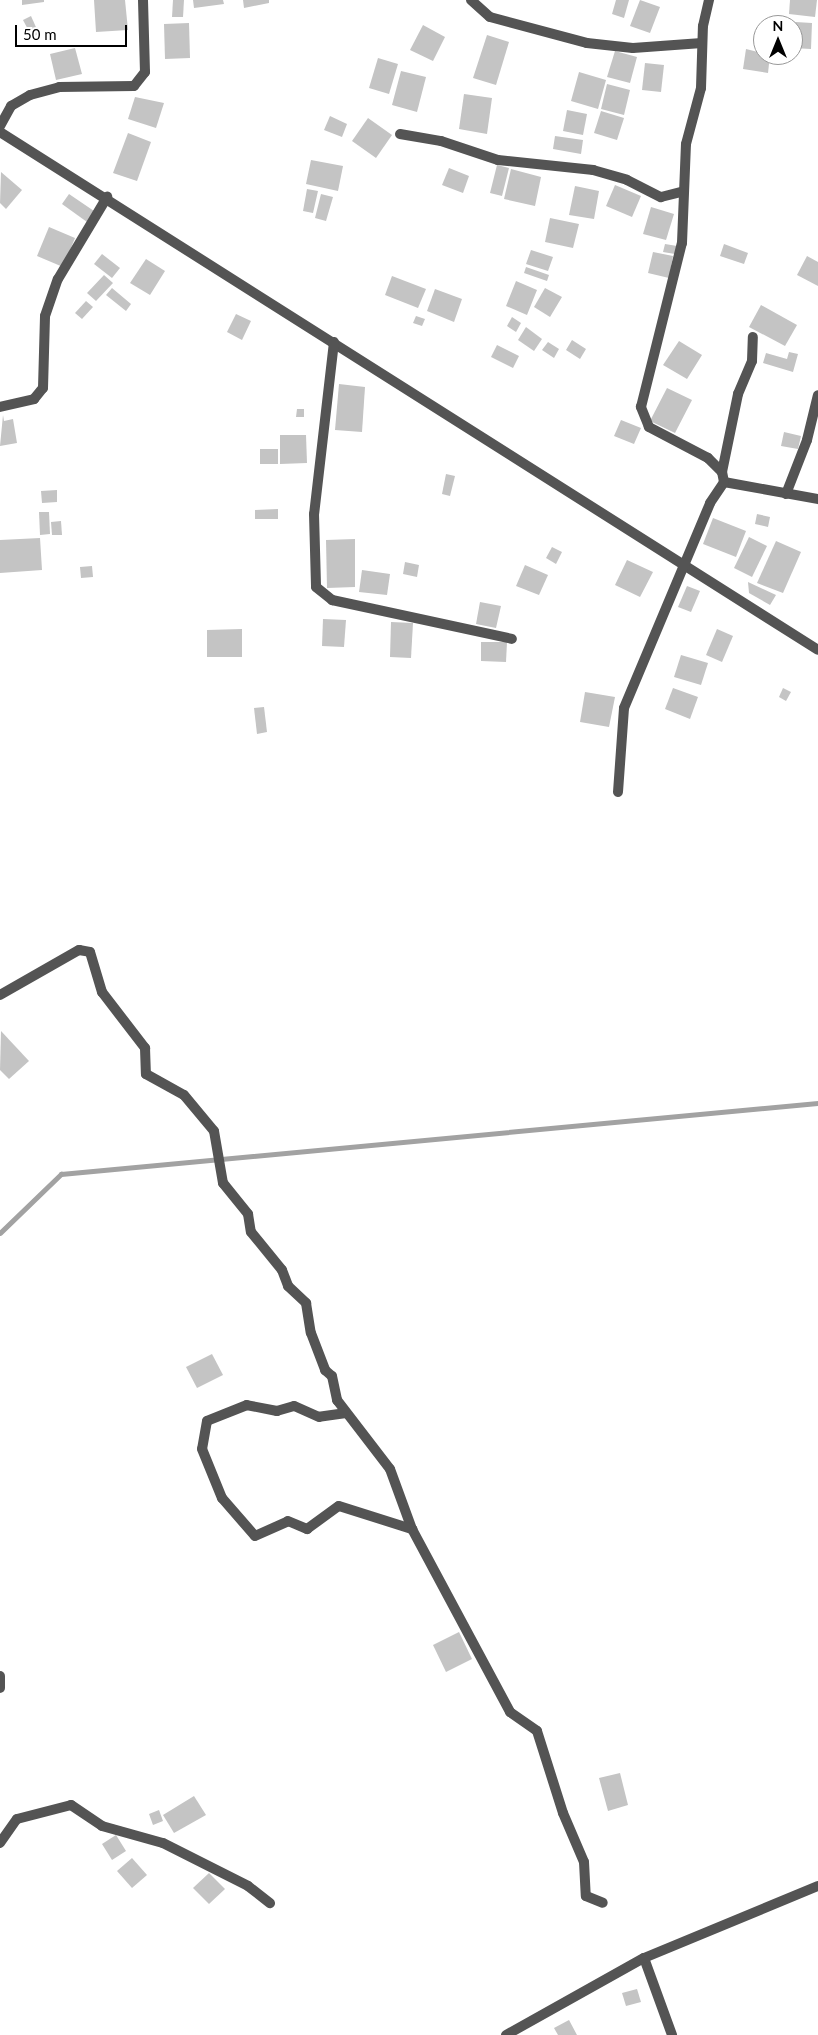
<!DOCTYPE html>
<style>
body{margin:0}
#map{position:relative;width:818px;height:2035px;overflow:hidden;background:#fff;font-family:Lato,sans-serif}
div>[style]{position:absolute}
.stream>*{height:4.5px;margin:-2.25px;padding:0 2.25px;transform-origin:2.25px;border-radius:2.25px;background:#a2a2a2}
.building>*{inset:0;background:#c4c4c4}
.minor>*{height:10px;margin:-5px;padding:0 5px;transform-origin:5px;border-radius:5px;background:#545454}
span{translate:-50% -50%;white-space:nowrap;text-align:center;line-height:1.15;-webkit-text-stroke:4.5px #fff;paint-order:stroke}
.north{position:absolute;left:753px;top:15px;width:50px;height:50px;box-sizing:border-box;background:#fff;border:1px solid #999;border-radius:50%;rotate:0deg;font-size:14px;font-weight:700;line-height:20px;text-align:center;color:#000}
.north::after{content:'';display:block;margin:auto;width:18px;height:22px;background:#000;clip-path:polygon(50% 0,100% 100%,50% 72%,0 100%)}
.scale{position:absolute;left:15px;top:25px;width:112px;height:22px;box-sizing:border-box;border:2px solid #000;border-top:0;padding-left:6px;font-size:15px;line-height:18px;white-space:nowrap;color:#000;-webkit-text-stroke:4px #fff;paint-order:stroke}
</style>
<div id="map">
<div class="stream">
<i style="left:0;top:1233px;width:85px;rotate:-44deg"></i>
<i style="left:61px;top:1174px;width:760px;rotate:-5.36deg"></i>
</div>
<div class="building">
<i style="clip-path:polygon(22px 0,44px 0,44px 2px,22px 5px)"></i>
<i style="clip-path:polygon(94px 0,125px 0,128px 30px,96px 32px)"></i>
<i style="clip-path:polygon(173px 0,184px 0,183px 17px,172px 17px)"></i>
<i style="clip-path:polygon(193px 0,223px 0,224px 4px,194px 8px)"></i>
<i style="clip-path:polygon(243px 0,269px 0,269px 3px,244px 8px)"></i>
<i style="clip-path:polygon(616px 0,629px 0,624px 18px,612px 14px)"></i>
<i style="clip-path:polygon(640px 0,660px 7px,650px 33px,630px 26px)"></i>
<i style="clip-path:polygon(790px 0,817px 0,815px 17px,789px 14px)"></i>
<i style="clip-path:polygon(31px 16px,39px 34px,32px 37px,23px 20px)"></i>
<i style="clip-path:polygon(779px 21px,812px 23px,811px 49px,793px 48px,793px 25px,779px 25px)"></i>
<i style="clip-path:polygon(189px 23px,190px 58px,165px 59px,164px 24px)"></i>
<i style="clip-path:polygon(423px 25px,445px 37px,433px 61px,410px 50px)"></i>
<i style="clip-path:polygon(487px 35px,509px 42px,496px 85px,473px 78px)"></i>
<i style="clip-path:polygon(75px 48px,82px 74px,56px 80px,50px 54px)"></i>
<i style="clip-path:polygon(746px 49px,770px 55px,768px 73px,743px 69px)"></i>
<i style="clip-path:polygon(615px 51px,637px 57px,630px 83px,607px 77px)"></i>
<i style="clip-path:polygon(378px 58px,398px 64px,389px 94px,369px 88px)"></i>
<i style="clip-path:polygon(645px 63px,664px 65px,661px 92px,642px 90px)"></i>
<i style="clip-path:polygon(401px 71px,426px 77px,417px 112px,392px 105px)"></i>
<i style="clip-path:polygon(579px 72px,606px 80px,598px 109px,571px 101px)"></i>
<i style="clip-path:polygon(607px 84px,630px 90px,624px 115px,601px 109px)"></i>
<i style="clip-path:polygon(464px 94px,492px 98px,487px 134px,459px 129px)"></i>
<i style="clip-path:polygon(135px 97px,164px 103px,156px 128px,128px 119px)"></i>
<i style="clip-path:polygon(567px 110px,587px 114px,583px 135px,563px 131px)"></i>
<i style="clip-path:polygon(601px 111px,624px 118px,617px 140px,594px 133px)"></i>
<i style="clip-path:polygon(330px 116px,347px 124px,342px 137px,324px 130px)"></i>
<i style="clip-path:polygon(368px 118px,392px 135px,376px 158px,352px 141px)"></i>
<i style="clip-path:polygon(128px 133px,151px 142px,137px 181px,113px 173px)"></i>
<i style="clip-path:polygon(555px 136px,583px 140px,581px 154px,553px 149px)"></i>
<i style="clip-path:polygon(311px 160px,343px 166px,338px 191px,306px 184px)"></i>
<i style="clip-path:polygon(497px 165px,509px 168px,502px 196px,490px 193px)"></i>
<i style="clip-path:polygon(449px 168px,469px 176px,463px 193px,442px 185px)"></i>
<i style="clip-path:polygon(511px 169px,541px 177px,535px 206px,504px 199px)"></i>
<i style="clip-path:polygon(1px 172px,22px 190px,6px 209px,0 203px)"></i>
<i style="clip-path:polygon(615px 185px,641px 196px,632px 217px,606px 206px)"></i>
<i style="clip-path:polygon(575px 186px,599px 191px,594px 219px,569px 215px)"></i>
<i style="clip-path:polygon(307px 189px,318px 191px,313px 213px,303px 211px)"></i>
<i style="clip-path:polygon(69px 194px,94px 211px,87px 222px,62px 204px)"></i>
<i style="clip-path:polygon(321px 194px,333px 197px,326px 221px,315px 218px)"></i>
<i style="clip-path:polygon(651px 207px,674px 214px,666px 240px,643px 234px)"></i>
<i style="clip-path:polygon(550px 218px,579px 224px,573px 248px,545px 242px)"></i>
<i style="clip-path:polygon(49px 227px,75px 238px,63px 267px,37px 256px)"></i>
<i style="clip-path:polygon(665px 244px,677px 246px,675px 254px,663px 252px)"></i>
<i style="clip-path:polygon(724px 244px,748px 253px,744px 264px,720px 256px)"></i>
<i style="clip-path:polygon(531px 250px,553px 257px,548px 271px,526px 264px)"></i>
<i style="clip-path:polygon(653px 252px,673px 256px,669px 278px,648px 273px)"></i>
<i style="clip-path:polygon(102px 254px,120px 268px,112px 278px,94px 264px)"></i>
<i style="clip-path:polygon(807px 256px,818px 262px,818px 286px,797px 275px)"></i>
<i style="clip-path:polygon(146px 259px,165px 271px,150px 295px,130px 283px)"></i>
<i style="clip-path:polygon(526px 267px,549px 275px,547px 281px,524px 273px)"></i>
<i style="clip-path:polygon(104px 275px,113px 283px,96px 301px,87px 293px)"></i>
<i style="clip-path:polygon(392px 276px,426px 289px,418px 308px,385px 295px)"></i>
<i style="clip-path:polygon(516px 281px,537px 290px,527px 315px,506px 306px)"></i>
<i style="clip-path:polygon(112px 288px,131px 304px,126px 311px,106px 295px)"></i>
<i style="clip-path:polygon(545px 288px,562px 297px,550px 317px,534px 307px)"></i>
<i style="clip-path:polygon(435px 289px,462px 299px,454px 322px,427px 311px)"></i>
<i style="clip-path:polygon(86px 301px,93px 307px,82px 319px,75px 313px)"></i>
<i style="clip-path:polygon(761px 305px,797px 325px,785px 346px,749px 327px)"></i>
<i style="clip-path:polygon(236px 314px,251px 321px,242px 340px,227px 332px)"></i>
<i style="clip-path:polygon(416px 316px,425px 319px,422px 326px,413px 323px)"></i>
<i style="clip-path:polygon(512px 317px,521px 323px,516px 332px,507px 326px)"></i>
<i style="clip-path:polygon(526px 327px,542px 339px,534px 351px,518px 340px)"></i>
<i style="clip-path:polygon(572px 340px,586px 349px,580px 359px,566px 350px)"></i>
<i style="clip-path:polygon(679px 341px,702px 355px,687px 379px,663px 365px)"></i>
<i style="clip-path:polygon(548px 342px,559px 349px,554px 358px,542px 350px)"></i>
<i style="clip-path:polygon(497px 345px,519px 356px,513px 368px,491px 357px)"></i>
<i style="clip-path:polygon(789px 352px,798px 354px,793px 372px,763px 363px,766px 353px,787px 359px)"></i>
<i style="clip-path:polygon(339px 384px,365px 387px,362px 432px,335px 430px)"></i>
<i style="clip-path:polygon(667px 388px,692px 400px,675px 433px,650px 421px)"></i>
<i style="clip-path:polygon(297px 409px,304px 409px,304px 417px,296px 417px)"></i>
<i style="clip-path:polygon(3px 415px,4px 421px,13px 419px,17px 443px,0 446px)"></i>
<i style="clip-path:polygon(621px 420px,641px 428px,634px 444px,614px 436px)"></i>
<i style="clip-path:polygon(784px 432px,801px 436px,798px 449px,781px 446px)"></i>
<i style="clip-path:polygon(280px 435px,306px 435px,307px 463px,280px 464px)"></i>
<i style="clip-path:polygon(260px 449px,278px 449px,278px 464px,260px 464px)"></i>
<i style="clip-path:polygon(446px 474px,455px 476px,450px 496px,442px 494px)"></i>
<i style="clip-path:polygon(57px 490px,57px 502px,42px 503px,41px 491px)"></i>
<i style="clip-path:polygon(278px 509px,278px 519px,255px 519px,255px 510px)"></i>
<i style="clip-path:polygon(39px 512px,49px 512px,50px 534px,40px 535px)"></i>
<i style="clip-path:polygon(757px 514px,770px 517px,768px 527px,755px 524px)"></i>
<i style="clip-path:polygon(713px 518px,746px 531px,736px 557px,703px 544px)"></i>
<i style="clip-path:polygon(61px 521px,62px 535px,52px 535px,51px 522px)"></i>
<i style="clip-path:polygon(749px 537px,767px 546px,752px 577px,734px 568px)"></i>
<i style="clip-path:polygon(40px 538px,42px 570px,0 573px,0 540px)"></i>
<i style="clip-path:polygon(355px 539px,355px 587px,327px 588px,326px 540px)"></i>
<i style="clip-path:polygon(776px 541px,801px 552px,783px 593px,757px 583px)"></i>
<i style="clip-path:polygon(552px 547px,562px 552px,556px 564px,546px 558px)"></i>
<i style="clip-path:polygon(627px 560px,653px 572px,640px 597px,615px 585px)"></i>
<i style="clip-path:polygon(405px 562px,419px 565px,417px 577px,403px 574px)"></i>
<i style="clip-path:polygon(525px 565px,548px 575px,539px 595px,516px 586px)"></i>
<i style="clip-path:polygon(92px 566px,93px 577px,81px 578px,80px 567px)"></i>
<i style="clip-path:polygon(362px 570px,390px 574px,387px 595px,359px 592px)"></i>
<i style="clip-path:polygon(748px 582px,776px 595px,770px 605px,749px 593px)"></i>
<i style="clip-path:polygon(687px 586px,700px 591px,691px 612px,678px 607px)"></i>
<i style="clip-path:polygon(480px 602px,501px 606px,496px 628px,476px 624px)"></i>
<i style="clip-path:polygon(323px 619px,346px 620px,344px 647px,322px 646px)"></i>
<i style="clip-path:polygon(391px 622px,413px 623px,411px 658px,390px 657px)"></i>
<i style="clip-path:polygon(242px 629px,242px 657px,207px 657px,207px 630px)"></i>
<i style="clip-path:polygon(717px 629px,733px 636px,722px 662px,706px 655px)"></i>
<i style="clip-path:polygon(481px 642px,507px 642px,506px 662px,481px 661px)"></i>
<i style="clip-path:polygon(681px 655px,708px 663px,701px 685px,674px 677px)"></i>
<i style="clip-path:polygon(673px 688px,698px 697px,690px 719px,665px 709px)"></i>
<i style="clip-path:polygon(783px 688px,791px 692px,786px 701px,779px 697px)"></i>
<i style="clip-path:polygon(585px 692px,615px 697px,609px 727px,580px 722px)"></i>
<i style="clip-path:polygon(264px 707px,267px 732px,257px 734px,254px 708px)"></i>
<i style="clip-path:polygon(1px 1031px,29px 1061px,9px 1079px,0 1070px)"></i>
<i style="clip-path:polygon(212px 1354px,223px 1375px,197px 1388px,186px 1367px)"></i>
<i style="clip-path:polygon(459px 1632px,472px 1659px,446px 1672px,433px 1645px)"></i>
<i style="clip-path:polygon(620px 1773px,628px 1805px,608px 1811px,599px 1778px)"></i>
<i style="clip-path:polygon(194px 1796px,206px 1815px,174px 1833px,163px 1815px)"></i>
<i style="clip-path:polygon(159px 1810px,163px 1821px,153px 1825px,149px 1814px)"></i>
<i style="clip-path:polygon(116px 1835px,126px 1851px,112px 1860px,102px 1844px)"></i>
<i style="clip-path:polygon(132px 1858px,147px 1875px,132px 1888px,117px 1871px)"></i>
<i style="clip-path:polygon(209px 1873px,225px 1889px,209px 1904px,193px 1888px)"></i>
<i style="clip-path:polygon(637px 1989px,641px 2002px,626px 2006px,622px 1993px)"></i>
<i style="clip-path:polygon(569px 2020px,577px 2035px,558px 2035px,554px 2028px)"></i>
</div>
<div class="minor">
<i style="left:471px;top:0;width:25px;rotate:42deg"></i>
<i style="left:490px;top:17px;width:100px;rotate:15deg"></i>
<i style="left:587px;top:43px;width:46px;rotate:6.2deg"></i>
<i style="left:633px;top:48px;width:69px;rotate:-4.1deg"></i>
<i style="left:0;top:126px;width:23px;rotate:-61deg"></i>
<i style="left:11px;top:106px;width:22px;rotate:-30deg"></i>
<i style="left:30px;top:95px;width:30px;rotate:-15deg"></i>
<i style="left:59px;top:87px;width:75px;rotate:-0.8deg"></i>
<i style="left:134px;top:86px;width:18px;rotate:-52deg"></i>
<i style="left:145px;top:72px;width:72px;rotate:-91.6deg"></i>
<i style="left:0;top:132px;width:968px;rotate:32.34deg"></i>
<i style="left:400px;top:134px;width:42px;rotate:9.7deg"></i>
<i style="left:441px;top:141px;width:60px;rotate:18.4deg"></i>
<i style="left:498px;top:160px;width:96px;rotate:6deg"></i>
<i style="left:593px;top:170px;width:35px;rotate:16deg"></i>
<i style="left:627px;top:180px;width:38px;rotate:27deg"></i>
<i style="left:661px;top:197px;width:21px;rotate:-14deg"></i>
<i style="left:334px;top:342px;width:173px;rotate:96.6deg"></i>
<i style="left:314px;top:514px;width:73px;rotate:88.4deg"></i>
<i style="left:316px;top:587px;width:21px;rotate:39deg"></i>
<i style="left:332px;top:600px;width:184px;rotate:12.2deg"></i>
<i style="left:0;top:407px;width:35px;rotate:-13deg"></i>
<i style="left:34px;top:399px;width:14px;rotate:-51deg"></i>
<i style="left:43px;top:388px;width:72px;rotate:-88.4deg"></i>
<i style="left:45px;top:316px;width:39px;rotate:-71deg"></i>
<i style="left:58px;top:279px;width:96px;rotate:-59.1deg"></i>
<i style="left:722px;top:472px;width:80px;rotate:-78.4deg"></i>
<i style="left:738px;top:394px;width:36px;rotate:-67deg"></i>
<i style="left:752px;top:361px;width:24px;rotate:-88deg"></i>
<i style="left:724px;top:482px;width:96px;rotate:10.3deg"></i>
<i style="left:786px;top:494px;width:58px;rotate:-68.7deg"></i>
<i style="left:807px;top:440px;width:46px;rotate:-76.3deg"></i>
<i style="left:618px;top:792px;width:84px;rotate:-85.9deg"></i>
<i style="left:624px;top:708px;width:222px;rotate:-67.2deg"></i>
<i style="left:710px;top:503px;width:25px;rotate:-56deg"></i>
<i style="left:724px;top:482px;width:10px;rotate:-101deg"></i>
<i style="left:722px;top:472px;width:20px;rotate:-135deg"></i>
<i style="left:708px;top:458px;width:67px;rotate:-152.3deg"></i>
<i style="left:649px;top:427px;width:22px;rotate:-112deg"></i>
<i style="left:641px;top:407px;width:169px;rotate:-76deg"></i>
<i style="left:682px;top:243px;width:99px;rotate:-87.7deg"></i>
<i style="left:686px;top:144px;width:58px;rotate:-75deg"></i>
<i style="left:701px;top:88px;width:62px;rotate:-88.2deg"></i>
<i style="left:703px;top:26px;width:27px;rotate:-77deg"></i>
<i style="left:0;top:995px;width:91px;rotate:-29.7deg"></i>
<i style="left:79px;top:950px;width:11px;rotate:10deg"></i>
<i style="left:90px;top:952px;width:42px;rotate:73.3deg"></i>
<i style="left:102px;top:992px;width:71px;rotate:52.5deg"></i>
<i style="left:145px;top:1048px;width:26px;rotate:88deg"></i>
<i style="left:146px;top:1074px;width:43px;rotate:28.9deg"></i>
<i style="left:184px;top:1095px;width:47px;rotate:50.2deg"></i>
<i style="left:214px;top:1131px;width:53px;rotate:80.2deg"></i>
<i style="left:223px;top:1183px;width:40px;rotate:51deg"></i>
<i style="left:248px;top:1214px;width:18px;rotate:81deg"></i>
<i style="left:251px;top:1232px;width:49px;rotate:50.8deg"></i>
<i style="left:282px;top:1270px;width:17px;rotate:69deg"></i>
<i style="left:288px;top:1286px;width:25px;rotate:43deg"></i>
<i style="left:306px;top:1303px;width:30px;rotate:81deg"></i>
<i style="left:311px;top:1333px;width:40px;rotate:69deg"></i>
<i style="left:325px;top:1370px;width:9px;rotate:41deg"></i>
<i style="left:332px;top:1376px;width:25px;rotate:78deg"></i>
<i style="left:337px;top:1400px;width:87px;rotate:52.5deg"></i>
<i style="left:390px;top:1469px;width:64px;rotate:69.9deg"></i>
<i style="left:412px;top:1529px;width:208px;rotate:61.8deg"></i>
<i style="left:510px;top:1712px;width:33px;rotate:35deg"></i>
<i style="left:537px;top:1731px;width:86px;rotate:72.4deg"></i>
<i style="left:563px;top:1813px;width:53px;rotate:66.8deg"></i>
<i style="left:584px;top:1862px;width:34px;rotate:87deg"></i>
<i style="left:586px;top:1896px;width:18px;rotate:22deg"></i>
<i style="left:346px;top:1413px;width:27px;rotate:172deg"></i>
<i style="left:319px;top:1417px;width:27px;rotate:-156deg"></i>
<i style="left:294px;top:1406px;width:18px;rotate:164deg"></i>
<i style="left:277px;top:1411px;width:31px;rotate:-169deg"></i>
<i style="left:247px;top:1405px;width:43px;rotate:158.2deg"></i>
<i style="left:207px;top:1421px;width:28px;rotate:100deg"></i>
<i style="left:202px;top:1449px;width:53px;rotate:67.8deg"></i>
<i style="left:222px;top:1498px;width:50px;rotate:49deg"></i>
<i style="left:255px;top:1536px;width:36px;rotate:-24deg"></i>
<i style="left:288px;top:1521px;width:21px;rotate:23deg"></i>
<i style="left:307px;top:1529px;width:39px;rotate:-36deg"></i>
<i style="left:339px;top:1506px;width:77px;rotate:17.5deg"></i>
<i style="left:0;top:1676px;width:12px;rotate:90deg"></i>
<i style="left:0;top:1843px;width:29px;rotate:-55deg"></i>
<i style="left:17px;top:1819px;width:56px;rotate:-14.5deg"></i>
<i style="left:71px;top:1805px;width:37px;rotate:34deg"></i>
<i style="left:102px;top:1826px;width:63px;rotate:15.6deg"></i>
<i style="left:163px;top:1843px;width:95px;rotate:26.8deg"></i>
<i style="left:248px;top:1886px;width:28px;rotate:38deg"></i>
<i style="left:644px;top:1958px;width:82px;rotate:70deg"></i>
<i style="left:506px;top:2035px;width:158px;rotate:-29.2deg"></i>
<i style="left:644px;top:1958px;width:188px;rotate:-22.5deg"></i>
</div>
<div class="north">N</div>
<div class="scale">50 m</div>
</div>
